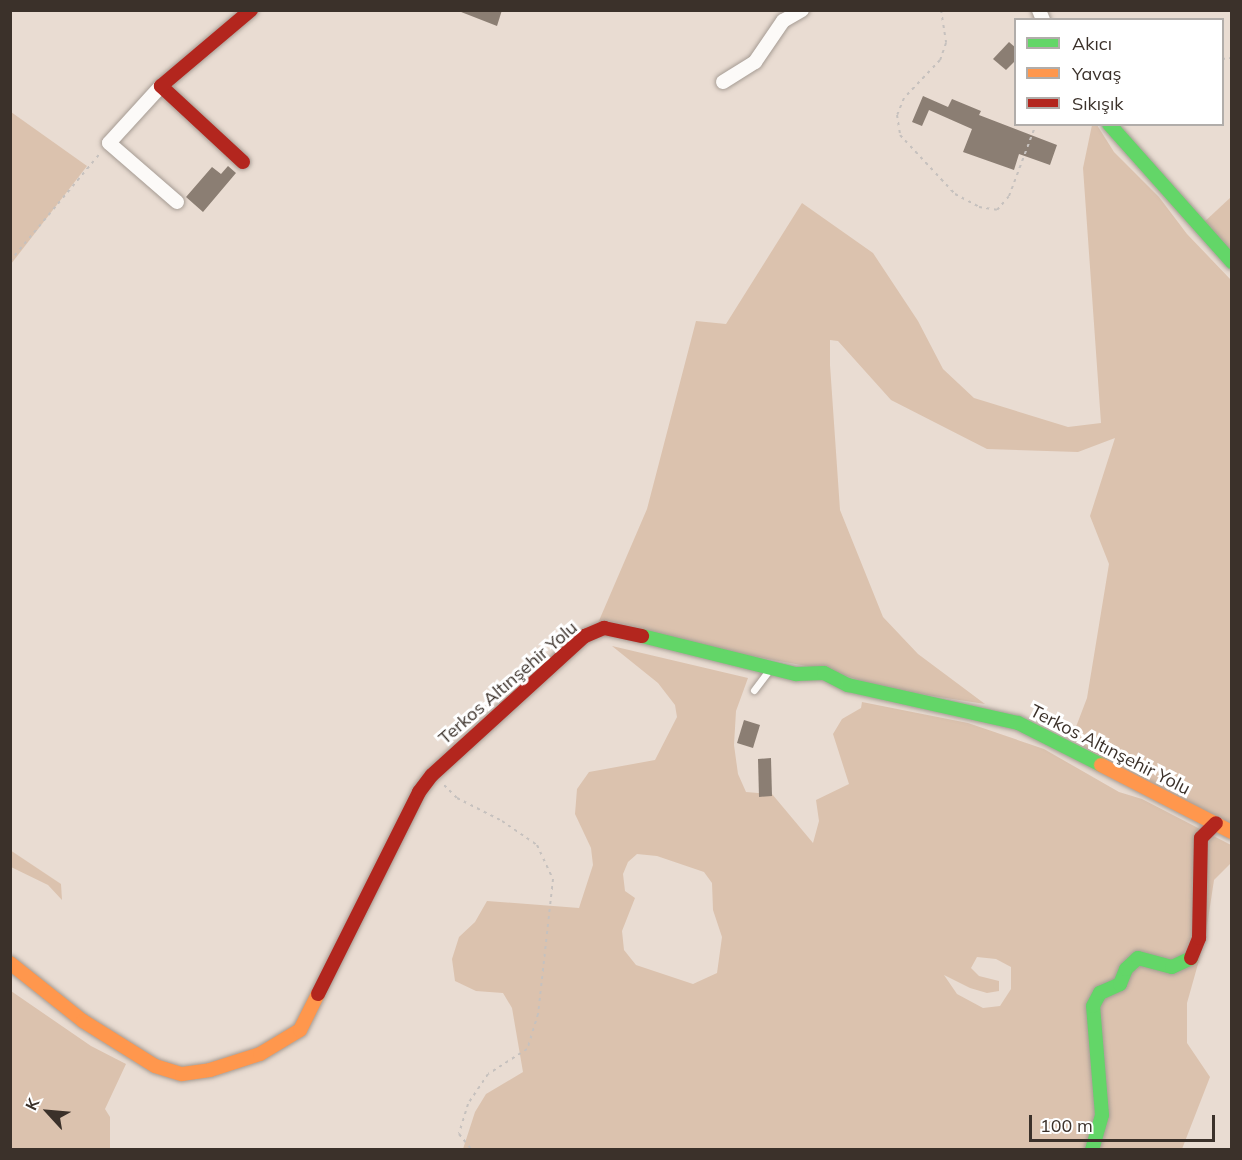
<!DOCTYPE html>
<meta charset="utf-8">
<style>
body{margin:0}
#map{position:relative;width:1242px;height:1160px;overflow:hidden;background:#e9dcd2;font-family:Mulish,sans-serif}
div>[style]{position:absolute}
.green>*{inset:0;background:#dbc2ae}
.building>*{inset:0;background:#8b7e73}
.path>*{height:2px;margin-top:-1px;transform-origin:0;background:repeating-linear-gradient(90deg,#c6c1be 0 3px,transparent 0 7.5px)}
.roads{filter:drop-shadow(0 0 2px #a59b93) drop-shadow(0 0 2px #a59b93)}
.lane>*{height:7px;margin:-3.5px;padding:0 3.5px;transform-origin:3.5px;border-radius:3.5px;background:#fcfaf8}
.street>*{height:14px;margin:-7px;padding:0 7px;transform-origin:7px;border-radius:7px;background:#fcfaf8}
.fast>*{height:14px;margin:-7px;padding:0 7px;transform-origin:7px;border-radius:7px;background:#63d668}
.slow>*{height:14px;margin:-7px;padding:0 7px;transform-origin:7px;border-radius:7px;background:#ff974d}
.jam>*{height:14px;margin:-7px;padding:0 7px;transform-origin:7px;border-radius:7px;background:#b3261e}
span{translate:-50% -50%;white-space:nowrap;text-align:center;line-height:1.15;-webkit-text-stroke:6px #fff;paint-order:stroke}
.street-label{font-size:18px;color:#3b312a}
.frame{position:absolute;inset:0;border:12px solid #3b312a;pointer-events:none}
.legend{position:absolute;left:1014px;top:18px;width:210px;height:108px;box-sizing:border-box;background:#fff;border:2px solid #b1adaa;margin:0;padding:8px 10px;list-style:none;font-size:18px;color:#3b312a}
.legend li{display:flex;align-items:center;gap:12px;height:30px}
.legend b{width:30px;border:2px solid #b1adaa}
.north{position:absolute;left:18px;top:1082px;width:60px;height:60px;-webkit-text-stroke:4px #fff;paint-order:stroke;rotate:296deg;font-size:16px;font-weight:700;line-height:24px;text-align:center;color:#3b312a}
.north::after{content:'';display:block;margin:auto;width:21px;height:27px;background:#3b312a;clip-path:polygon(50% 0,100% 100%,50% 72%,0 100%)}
.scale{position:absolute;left:1029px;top:1115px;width:186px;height:27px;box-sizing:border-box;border:3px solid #3b312a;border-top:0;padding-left:8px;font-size:18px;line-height:21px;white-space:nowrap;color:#3b312a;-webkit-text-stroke:4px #fff;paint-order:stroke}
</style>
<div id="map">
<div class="green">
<i style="clip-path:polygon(11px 112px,87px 166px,11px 264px)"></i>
<i style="clip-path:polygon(1092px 125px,1097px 125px,1114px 152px,1159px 197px,1187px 234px,1231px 280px,1231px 829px,1071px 740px,1087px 698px,1109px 564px,1090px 516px,1115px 438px,1078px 452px,987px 449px,891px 400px,838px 341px,830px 340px,830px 365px,840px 510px,883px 617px,918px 654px,985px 704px,881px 688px,829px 670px,651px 638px,592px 637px,647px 509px,696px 321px,726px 324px,802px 203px,873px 253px,918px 321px,943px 369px,974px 398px,1068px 427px,1101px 423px,1083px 168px)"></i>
<i style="clip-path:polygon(1231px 197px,1231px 266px,1202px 224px)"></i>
<i style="clip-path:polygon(evenodd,612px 646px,748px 678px,736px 711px,734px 745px,738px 774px,746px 792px,772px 794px,813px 843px,819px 821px,816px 800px,849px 784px,833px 734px,842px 719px,861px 708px,862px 702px,968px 723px,1044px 749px,1119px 792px,1142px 799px,1231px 845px,1231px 863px,1214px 880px,1205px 939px,1187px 1003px,1187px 1043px,1210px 1077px,1182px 1149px,463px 1149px,475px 1112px,486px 1094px,523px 1072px,512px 1008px,503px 993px,476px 991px,455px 981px,452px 959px,459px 937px,475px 922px,487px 901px,579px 908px,593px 865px,591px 848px,575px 814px,577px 789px,589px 772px,655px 760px,677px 717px,675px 705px,658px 683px,612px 646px,637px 854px,657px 856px,704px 872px,712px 883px,713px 910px,722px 937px,717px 973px,693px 984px,636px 965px,624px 950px,622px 931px,635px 898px,625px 891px,623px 874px,628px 862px,637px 854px,612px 646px,977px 957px,996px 959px,1011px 967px,1011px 989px,1000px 1006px,983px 1008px,957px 994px,944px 975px,970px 988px,987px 993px,999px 991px,999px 981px,979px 976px,971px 968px,977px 957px)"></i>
<i style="clip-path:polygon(10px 850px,61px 884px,62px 900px,48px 885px,11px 867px)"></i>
<i style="clip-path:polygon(11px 991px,91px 1046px,126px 1064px,105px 1109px,110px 1117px,110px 1149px,11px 1149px)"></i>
</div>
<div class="building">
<i style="clip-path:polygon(456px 10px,502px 10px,497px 26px)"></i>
<i style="clip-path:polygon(1009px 42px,1016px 48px,1016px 60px,1006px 70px,993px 59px)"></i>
<i style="clip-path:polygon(923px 96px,948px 107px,952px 99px,981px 111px,979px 115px,1057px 145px,1050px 165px,1019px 154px,1014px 170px,963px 152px,972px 129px,929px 110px,922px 126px,912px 122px)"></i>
<i style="clip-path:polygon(228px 166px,236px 173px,203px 212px,186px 197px,212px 167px,221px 174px)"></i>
<i style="clip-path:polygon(744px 720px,760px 725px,753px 748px,737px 743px)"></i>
<i style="clip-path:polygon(771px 758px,772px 796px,759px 797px,758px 759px)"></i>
</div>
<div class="path">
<i style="left:941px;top:10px;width:33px;rotate:81deg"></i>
<i style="left:946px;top:43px;width:18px;rotate:109deg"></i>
<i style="left:940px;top:60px;width:52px;rotate:133.5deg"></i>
<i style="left:904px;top:98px;width:18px;rotate:112deg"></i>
<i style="left:897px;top:115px;width:20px;rotate:81deg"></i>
<i style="left:900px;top:135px;width:81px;rotate:47deg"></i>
<i style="left:955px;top:194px;width:27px;rotate:28deg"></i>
<i style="left:979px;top:207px;width:18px;rotate:9deg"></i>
<i style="left:997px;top:210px;width:18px;rotate:-49deg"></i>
<i style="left:1009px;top:196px;width:77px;rotate:-69.4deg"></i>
<i style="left:1222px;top:59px;width:10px;rotate:-6deg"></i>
<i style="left:10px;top:261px;width:142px;rotate:-50.1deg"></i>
<i style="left:444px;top:785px;width:18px;rotate:45deg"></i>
<i style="left:457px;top:798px;width:51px;rotate:27.1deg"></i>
<i style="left:502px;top:821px;width:42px;rotate:34.4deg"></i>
<i style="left:537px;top:845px;width:38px;rotate:65deg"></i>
<i style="left:553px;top:879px;width:136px;rotate:96.3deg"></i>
<i style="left:538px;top:1014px;width:37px;rotate:107deg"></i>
<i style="left:527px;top:1049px;width:46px;rotate:147.3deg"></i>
<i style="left:488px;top:1074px;width:36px;rotate:124deg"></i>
<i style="left:468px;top:1104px;width:31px;rotate:107deg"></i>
<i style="left:459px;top:1134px;width:21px;rotate:51deg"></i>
</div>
<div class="roads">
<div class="lane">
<i style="left:754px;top:690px;width:25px;rotate:-53deg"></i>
</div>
<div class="street">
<i style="left:1039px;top:10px;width:11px;rotate:68deg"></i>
<i style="left:723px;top:82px;width:38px;rotate:-32deg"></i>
<i style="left:755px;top:62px;width:50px;rotate:-55.7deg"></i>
<i style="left:783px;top:21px;width:22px;rotate:-30deg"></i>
<i style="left:161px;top:86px;width:77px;rotate:132.4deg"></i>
<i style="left:109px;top:143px;width:90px;rotate:40.9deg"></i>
</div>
<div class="fast">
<i style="left:1109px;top:124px;width:185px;rotate:48.3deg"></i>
<i style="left:642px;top:636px;width:159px;rotate:13.9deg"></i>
<i style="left:796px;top:674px;width:28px;rotate:-2deg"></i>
<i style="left:824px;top:673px;width:27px;rotate:27deg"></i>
<i style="left:848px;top:685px;width:174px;rotate:12.6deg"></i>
<i style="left:1018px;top:723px;width:93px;rotate:26.8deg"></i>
<i style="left:1092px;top:1150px;width:36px;rotate:-74deg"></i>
<i style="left:1102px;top:1115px;width:109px;rotate:-94.7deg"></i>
<i style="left:1093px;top:1006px;width:15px;rotate:-62deg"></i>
<i style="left:1100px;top:993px;width:22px;rotate:-24deg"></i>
<i style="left:1120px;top:984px;width:16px;rotate:-68deg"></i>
<i style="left:1126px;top:969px;width:16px;rotate:-43deg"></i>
<i style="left:1138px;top:958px;width:35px;rotate:15deg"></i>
<i style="left:1172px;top:967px;width:21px;rotate:-25deg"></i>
</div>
<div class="slow">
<i style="left:1101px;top:765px;width:147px;rotate:27.1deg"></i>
<i style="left:10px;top:963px;width:93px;rotate:38.5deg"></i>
<i style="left:83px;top:1021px;width:85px;rotate:32deg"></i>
<i style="left:155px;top:1066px;width:28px;rotate:17deg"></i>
<i style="left:182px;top:1074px;width:28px;rotate:-8deg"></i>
<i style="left:210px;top:1070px;width:52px;rotate:-17.7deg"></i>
<i style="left:260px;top:1054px;width:47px;rotate:-31deg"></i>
<i style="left:300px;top:1030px;width:40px;rotate:-63.4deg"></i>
</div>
<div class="jam">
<i style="left:243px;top:162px;width:112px;rotate:-137.2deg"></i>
<i style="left:161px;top:86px;width:118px;rotate:-40.2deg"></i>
<i style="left:1191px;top:958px;width:22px;rotate:-68deg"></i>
<i style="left:1199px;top:938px;width:100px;rotate:-88.9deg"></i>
<i style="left:1201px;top:838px;width:21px;rotate:-45deg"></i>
<i style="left:318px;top:994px;width:226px;rotate:-63.4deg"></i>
<i style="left:419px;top:792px;width:21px;rotate:-53deg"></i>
<i style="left:432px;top:775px;width:207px;rotate:-42.3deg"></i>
<i style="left:585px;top:636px;width:21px;rotate:-23deg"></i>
<i style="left:604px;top:628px;width:39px;rotate:12deg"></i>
</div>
</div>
<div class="street-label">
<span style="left:508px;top:683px;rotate:-41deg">Terkos Altınşehir Yolu</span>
<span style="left:1110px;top:750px;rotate:27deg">Terkos Altınşehir Yolu</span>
</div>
<div class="frame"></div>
<ul class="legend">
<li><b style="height:8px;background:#63d668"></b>Akıcı</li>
<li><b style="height:8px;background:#ff974d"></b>Yavaş</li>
<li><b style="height:8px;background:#b3261e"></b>Sıkışık</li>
</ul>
<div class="north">K</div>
<div class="scale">100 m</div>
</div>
